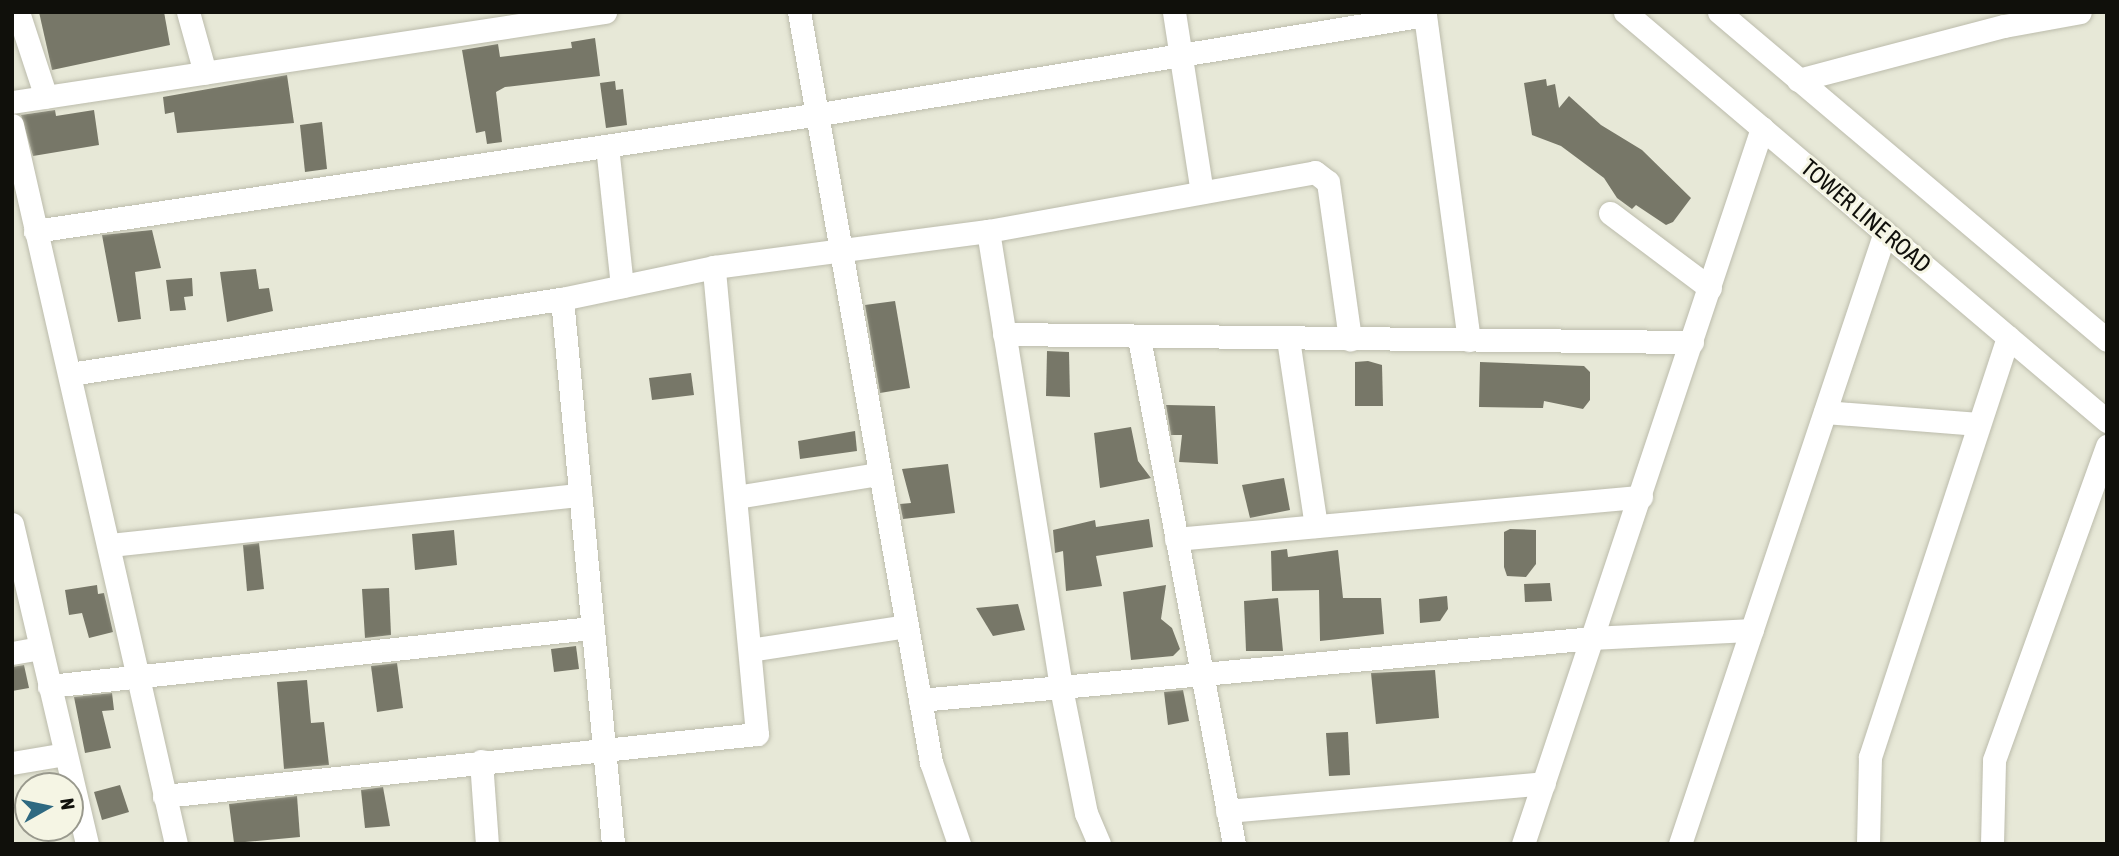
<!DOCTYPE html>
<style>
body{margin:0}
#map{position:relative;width:2119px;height:856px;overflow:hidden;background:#e7e8d7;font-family:"Asap Condensed",sans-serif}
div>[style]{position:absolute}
.building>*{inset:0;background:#777768}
.roads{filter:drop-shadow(0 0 2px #bcbcac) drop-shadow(0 0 2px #bcbcac)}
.minor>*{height:23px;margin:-11.5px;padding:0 11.5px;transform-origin:11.5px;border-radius:11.5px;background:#fff}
span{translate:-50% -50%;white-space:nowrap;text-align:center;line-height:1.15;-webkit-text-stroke:6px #f5f5e4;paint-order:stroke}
.street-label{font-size:24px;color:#10100b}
.frame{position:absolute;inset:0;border:14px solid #10100b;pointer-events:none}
.north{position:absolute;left:14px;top:772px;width:70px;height:70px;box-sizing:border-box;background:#f5f5e4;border:2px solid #99998d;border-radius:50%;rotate:81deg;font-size:19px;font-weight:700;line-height:28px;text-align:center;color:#10100b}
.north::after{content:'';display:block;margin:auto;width:24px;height:32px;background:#2e6981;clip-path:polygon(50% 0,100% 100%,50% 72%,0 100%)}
</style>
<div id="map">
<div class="building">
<i style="clip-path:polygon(39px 12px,164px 12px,170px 45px,52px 70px)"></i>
<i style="clip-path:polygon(595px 38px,600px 76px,505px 87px,496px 92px,502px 142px,487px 144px,485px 131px,476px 133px,462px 50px,498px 44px,500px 57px,572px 48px,571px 42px)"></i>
<i style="clip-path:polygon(287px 75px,294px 123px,177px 133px,174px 112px,165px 114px,163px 97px)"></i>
<i style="clip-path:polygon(1546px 79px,1547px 86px,1555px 84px,1559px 108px,1569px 96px,1601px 125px,1642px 150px,1691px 198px,1673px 222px,1666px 225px,1636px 205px,1632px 209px,1617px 198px,1604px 178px,1561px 146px,1532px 135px,1524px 83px)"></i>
<i style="clip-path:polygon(615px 81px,616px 90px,623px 89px,627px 125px,606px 128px,600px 83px)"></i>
<i style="clip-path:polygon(55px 110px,56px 116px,94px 110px,99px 145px,33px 156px,21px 115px)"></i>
<i style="clip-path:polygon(322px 122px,327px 169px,305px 172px,300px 125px)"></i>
<i style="clip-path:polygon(152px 230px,161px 268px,135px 272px,141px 319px,118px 322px,102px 235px)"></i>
<i style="clip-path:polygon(256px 269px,259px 289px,269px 288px,273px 311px,227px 322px,220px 272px)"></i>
<i style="clip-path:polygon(192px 278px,193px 296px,184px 297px,186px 310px,170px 311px,166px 280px)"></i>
<i style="clip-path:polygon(895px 301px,910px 388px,880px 393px,865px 305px)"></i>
<i style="clip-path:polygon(1047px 351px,1069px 352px,1070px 397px,1046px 396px)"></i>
<i style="clip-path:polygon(1368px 361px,1382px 365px,1383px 406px,1355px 406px,1355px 362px)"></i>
<i style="clip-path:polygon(1480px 362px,1584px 366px,1590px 372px,1590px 400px,1583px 409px,1544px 401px,1543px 408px,1479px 407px)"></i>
<i style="clip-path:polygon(691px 373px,694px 395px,652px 400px,649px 378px)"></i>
<i style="clip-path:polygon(1166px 405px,1215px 406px,1218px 464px,1179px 462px,1182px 435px,1171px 435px)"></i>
<i style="clip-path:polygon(1131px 427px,1138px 461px,1151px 478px,1100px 488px,1094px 433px)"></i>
<i style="clip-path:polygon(855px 431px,857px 451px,800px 459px,798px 441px)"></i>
<i style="clip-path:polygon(948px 464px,955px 513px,903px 519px,900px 504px,911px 503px,902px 469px)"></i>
<i style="clip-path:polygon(1284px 478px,1290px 510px,1250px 518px,1242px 485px)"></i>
<i style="clip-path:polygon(1149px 519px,1153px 547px,1096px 556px,1102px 586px,1066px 591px,1063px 551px,1055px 553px,1053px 530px,1095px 520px,1096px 527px)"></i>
<i style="clip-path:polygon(1510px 529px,1536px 530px,1536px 564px,1526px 577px,1507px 576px,1504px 567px,1504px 532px)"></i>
<i style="clip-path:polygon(454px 530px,457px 565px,415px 570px,412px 534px)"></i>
<i style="clip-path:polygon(259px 543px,264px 589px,247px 591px,243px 545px)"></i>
<i style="clip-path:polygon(1287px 549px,1288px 557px,1338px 550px,1343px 598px,1381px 598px,1384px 634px,1320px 641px,1319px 590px,1272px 591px,1271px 551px)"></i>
<i style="clip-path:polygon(1550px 583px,1552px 601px,1525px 602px,1524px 584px)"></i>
<i style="clip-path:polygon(97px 585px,98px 594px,104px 593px,113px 632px,89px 638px,82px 613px,69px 615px,65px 590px)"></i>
<i style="clip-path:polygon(1166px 585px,1161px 619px,1172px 628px,1180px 649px,1173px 656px,1131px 660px,1123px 592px)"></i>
<i style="clip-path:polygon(389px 588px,391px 635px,365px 638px,362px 589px)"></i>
<i style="clip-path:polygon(1447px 596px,1448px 609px,1440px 621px,1420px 623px,1419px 599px)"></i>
<i style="clip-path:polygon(1278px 598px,1283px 651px,1246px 651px,1244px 601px)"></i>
<i style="clip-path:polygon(1018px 604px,1025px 630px,993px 636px,976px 608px)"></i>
<i style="clip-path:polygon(576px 646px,579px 669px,554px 672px,551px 649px)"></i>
<i style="clip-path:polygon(397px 663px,403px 708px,377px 712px,371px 666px)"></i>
<i style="clip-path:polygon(24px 665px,29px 688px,12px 691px,12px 667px)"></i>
<i style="clip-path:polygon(1435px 670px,1439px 718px,1376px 724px,1371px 673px)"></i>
<i style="clip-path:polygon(307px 680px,311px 723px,324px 722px,329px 765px,284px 769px,277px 682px)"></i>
<i style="clip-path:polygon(1183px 690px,1189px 721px,1168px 725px,1164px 692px)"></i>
<i style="clip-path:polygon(112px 693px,114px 710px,102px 711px,111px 748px,85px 753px,74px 697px)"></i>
<i style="clip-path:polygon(1348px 732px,1350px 775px,1329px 776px,1326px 733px)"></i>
<i style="clip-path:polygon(120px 785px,129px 812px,102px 820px,94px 792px)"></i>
<i style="clip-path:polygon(383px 787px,390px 826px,365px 828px,361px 790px)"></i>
<i style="clip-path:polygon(297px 796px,300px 837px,234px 843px,229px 804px)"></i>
</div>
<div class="roads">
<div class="minor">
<i style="left:18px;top:12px;width:89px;rotate:71.8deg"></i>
<i style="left:188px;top:12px;width:63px;rotate:74.4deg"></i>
<i style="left:799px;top:12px;width:762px;rotate:80.02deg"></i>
<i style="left:931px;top:762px;width:87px;rotate:71.1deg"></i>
<i style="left:1174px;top:12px;width:182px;rotate:81.2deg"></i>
<i style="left:1625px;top:12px;width:632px;rotate:40.32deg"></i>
<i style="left:1719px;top:12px;width:508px;rotate:40.21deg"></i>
<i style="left:1798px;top:80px;width:213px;rotate:-14.7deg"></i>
<i style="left:2004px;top:26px;width:77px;rotate:-10.4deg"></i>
<i style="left:12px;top:102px;width:600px;rotate:-8.63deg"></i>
<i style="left:12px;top:125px;width:737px;rotate:77.15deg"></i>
<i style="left:607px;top:146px;width:141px;rotate:83.9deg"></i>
<i style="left:1610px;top:213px;width:125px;rotate:36.9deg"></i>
<i style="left:35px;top:231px;width:794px;rotate:-8.48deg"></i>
<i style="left:820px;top:114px;width:613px;rotate:-9.29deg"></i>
<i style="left:1425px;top:15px;width:328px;rotate:82.3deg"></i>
<i style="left:988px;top:231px;width:458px;rotate:80.9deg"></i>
<i style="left:1060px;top:683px;width:133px;rotate:78.7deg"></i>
<i style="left:1086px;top:813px;width:34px;rotate:67deg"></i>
<i style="left:562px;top:299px;width:547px;rotate:84.65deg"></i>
<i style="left:1004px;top:334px;width:688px;rotate:0.67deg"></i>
<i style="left:1139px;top:338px;width:515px;rotate:79.37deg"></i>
<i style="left:1288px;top:339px;width:189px;rotate:81.5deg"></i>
<i style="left:70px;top:374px;width:498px;rotate:-8.7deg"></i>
<i style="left:562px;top:299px;width:155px;rotate:-11.9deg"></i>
<i style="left:714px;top:267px;width:276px;rotate:-7.5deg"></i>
<i style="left:988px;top:231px;width:332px;rotate:-10.2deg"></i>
<i style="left:1315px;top:172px;width:16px;rotate:38deg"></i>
<i style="left:1328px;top:182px;width:159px;rotate:82deg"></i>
<i style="left:1825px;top:412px;width:154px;rotate:4.5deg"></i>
<i style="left:736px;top:497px;width:144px;rotate:-9.2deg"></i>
<i style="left:12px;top:524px;width:329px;rotate:76.8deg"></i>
<i style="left:1176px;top:539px;width:467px;rotate:-5.2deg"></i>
<i style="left:110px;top:545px;width:473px;rotate:-6.1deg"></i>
<i style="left:750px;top:650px;width:158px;rotate:-8.7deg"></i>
<i style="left:12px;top:653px;width:28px;rotate:-10deg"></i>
<i style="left:49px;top:686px;width:545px;rotate:-6.11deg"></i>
<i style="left:920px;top:700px;width:676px;rotate:-5.26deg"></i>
<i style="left:1593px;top:638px;width:159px;rotate:-2.9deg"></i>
<i style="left:481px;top:761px;width:83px;rotate:85.9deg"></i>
<i style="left:12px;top:763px;width:54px;rotate:-9.6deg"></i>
<i style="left:164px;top:796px;width:596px;rotate:-5.97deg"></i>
<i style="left:757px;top:734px;width:469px;rotate:-95.3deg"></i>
<i style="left:1227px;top:811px;width:318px;rotate:-5deg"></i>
<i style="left:1523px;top:844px;width:755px;rotate:-71.54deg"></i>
<i style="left:1680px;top:844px;width:645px;rotate:-71.48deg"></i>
<i style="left:1868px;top:844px;width:87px;rotate:-88.7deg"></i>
<i style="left:1870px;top:757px;width:442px;rotate:-71.8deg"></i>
<i style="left:1992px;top:844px;width:84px;rotate:-88.6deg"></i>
<i style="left:1994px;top:760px;width:334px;rotate:-70.2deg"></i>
</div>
</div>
<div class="street-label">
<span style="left:1866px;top:216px;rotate:40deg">TOWER LINE ROAD</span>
</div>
<div class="frame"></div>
<div class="north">N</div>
</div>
